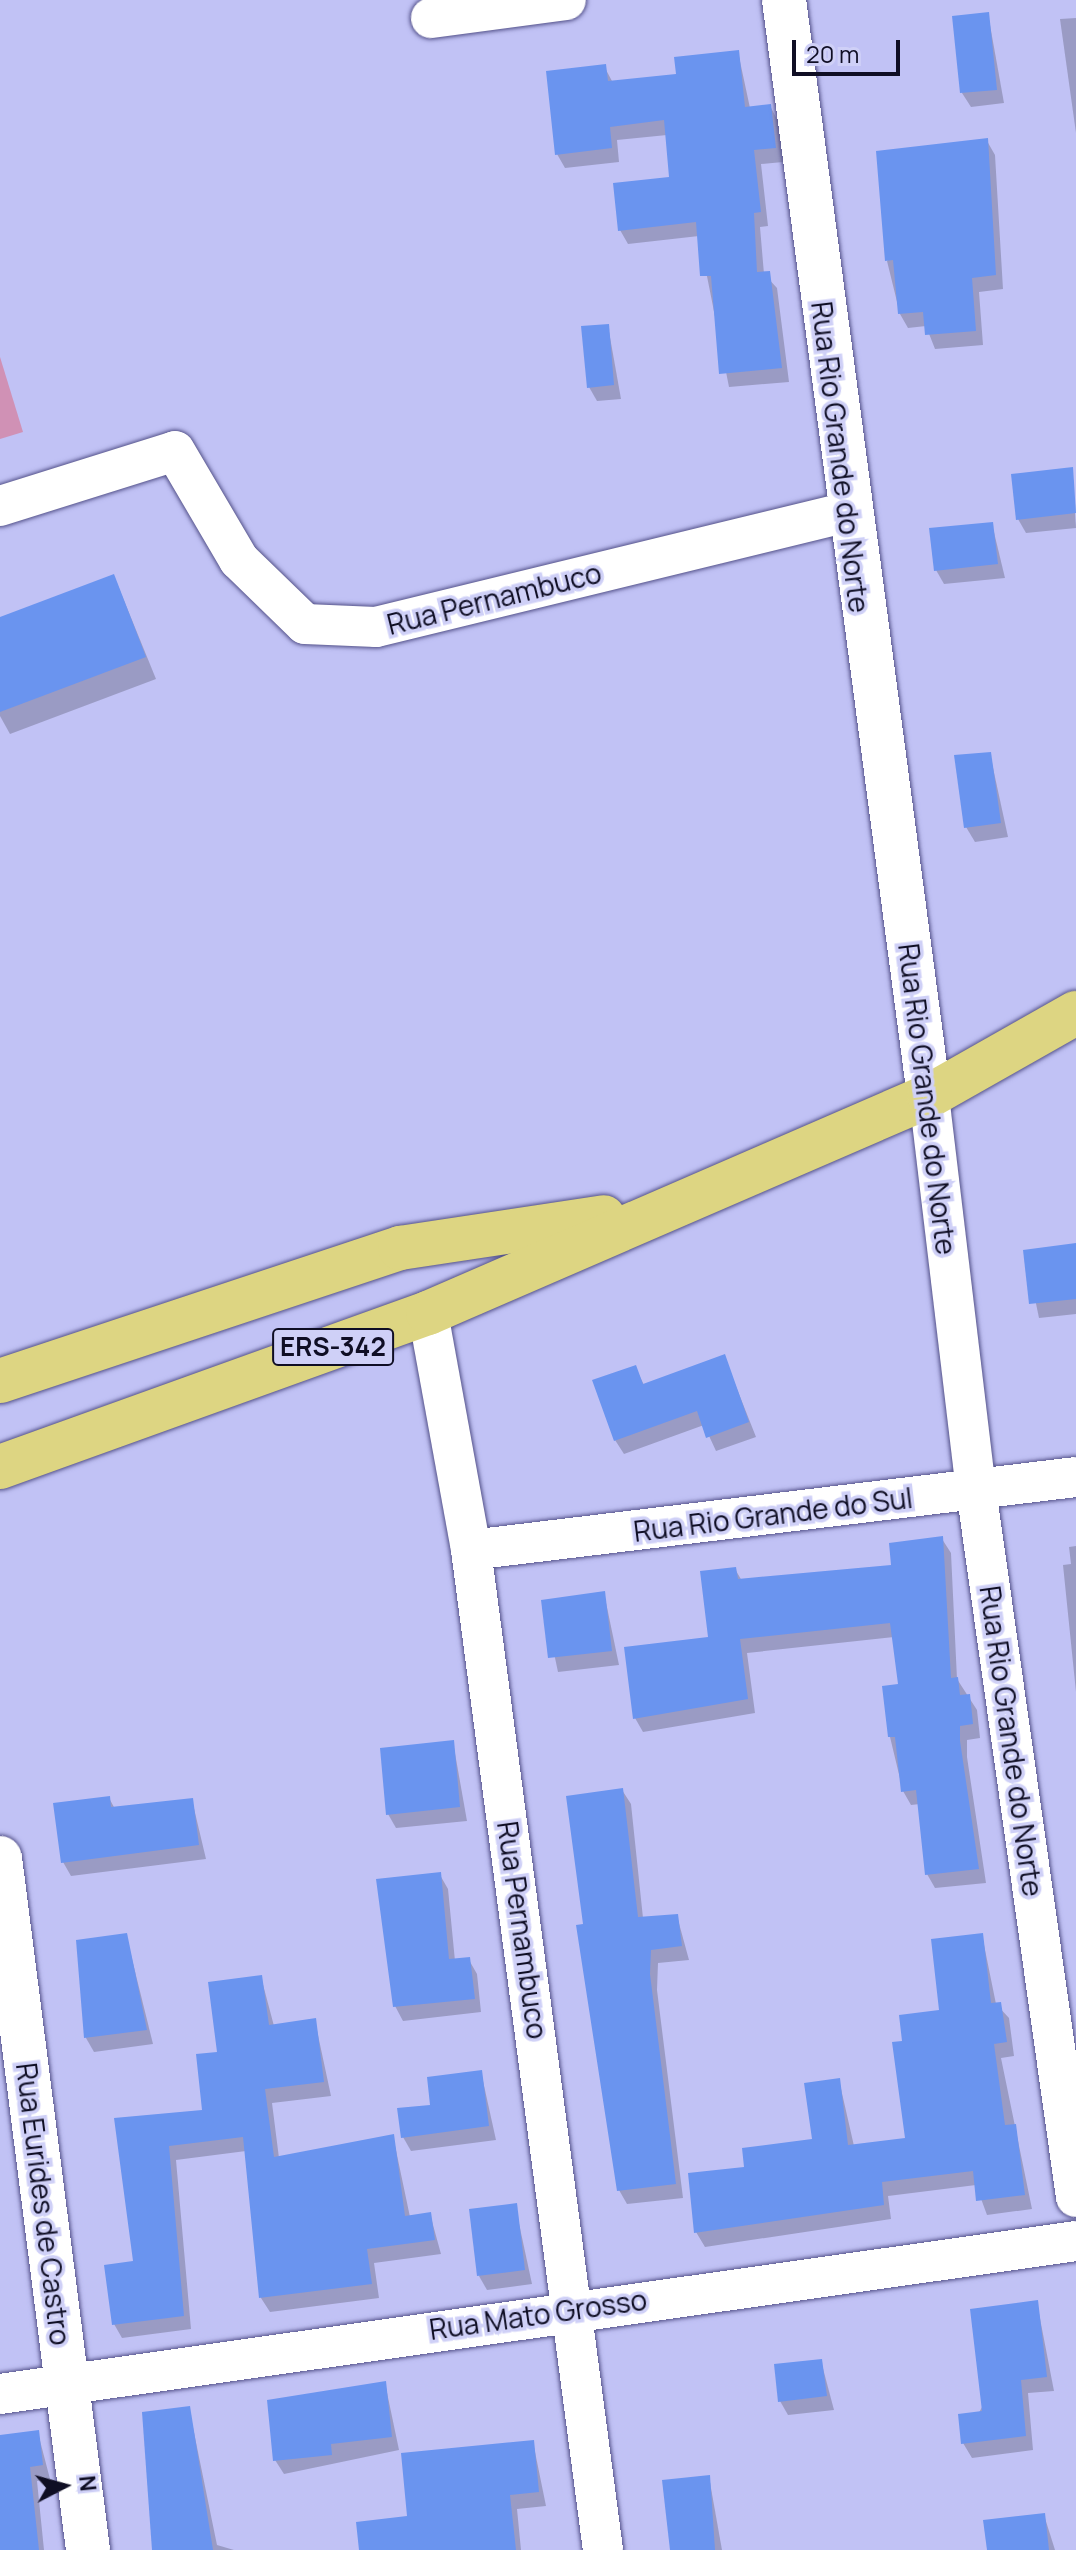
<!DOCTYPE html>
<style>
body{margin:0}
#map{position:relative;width:1076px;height:2550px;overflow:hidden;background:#c1c2f5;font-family:Manrope,sans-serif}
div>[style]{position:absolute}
.green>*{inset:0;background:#d091b5}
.shadow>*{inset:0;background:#0003}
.building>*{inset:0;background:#6a94ef}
.roads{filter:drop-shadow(0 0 2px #54528a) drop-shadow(0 0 2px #54528a)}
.minor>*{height:40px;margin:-20px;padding:0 20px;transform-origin:20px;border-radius:20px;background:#fff}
.tertiary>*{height:44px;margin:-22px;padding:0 22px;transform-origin:22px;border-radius:22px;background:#fff}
.primary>*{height:44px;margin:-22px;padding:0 22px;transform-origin:22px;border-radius:22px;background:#ddd582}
span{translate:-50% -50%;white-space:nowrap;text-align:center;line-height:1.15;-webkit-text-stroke:7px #cfd0f7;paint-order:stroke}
.shield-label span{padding:2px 6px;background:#cfd0f7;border:2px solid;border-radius:6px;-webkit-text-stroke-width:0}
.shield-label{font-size:26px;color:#0f0e24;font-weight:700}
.street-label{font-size:28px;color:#0f0e24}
.north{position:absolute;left:24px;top:2446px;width:80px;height:80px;-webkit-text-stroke:6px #cfd0f7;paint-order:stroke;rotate:84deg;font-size:22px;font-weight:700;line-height:32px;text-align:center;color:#0f0e24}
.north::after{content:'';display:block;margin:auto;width:28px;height:36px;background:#0f0e24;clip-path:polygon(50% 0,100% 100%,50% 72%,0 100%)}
.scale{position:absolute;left:792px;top:40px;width:108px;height:36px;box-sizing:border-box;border:4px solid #0f0e24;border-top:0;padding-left:10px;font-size:24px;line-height:28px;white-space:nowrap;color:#0f0e24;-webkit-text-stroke:6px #cfd0f7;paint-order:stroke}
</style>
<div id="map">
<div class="green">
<i style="clip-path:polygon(0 357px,23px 432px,0 439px)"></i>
</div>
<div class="shadow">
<i style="clip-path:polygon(988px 14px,1004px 103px,971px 107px,962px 93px)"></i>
<i style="clip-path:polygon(1076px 18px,1076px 133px,1060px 19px)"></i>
<i style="clip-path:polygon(738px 52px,750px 108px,770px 106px,778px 121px,783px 162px,761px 164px,768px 226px,760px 227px,764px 274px,777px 288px,789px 382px,729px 387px,699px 236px,628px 244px,620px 230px,672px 179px,667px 135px,617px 140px,619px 162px,565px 168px,557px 154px,604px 66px,613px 83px,678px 76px)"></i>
<i style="clip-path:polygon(987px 141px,995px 155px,1003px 289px,979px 292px,983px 345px,935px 349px,926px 326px,908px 328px,900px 314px,887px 261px)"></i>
<i style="clip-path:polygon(608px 326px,621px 399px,597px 401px,589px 387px)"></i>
<i style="clip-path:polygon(1072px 469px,1076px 528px,1026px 533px,1018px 519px)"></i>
<i style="clip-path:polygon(992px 524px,1005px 578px,944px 584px,936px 570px)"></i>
<i style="clip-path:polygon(114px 576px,156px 679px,10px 734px,0 716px,0 619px)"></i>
<i style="clip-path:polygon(990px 754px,1008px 837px,975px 842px,966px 827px)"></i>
<i style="clip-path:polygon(1076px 1245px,1076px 1314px,1039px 1318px,1025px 1251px)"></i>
<i style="clip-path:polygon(724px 1356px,756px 1437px,716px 1451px,704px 1425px,624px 1454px,615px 1440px,635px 1367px,644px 1385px)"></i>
<i style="clip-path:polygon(942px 1539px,951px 1553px,957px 1679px,977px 1710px,980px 1738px,967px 1740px,967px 1757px,986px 1883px,935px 1888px,927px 1874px,920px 1804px,911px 1805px,903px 1791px,890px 1737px,900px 1686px,894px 1637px,747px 1653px,755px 1713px,643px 1732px,635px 1718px,711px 1638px,735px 1569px,742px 1581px,893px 1567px)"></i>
<i style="clip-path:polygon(1076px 1546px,1076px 1692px,1063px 1565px,1071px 1564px,1069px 1547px)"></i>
<i style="clip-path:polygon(604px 1593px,619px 1665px,558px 1672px,543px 1601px)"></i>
<i style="clip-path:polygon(453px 1742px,467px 1821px,396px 1828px,388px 1814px)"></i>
<i style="clip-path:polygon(622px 1790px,631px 1804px,643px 1918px,677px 1916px,689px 1960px,658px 1963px,657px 1990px,683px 2198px,627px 2204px,619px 2190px)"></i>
<i style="clip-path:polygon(109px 1798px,115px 1809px,192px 1800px,206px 1859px,71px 1876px,63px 1862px)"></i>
<i style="clip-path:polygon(440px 1875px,448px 1889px,455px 1961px,469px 1960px,477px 1974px,481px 2012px,403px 2021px,395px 2006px)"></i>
<i style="clip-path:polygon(126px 1935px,153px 2044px,94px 2052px,86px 2038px,78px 1941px)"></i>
<i style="clip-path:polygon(982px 1935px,996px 2004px,1009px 2018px,1014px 2056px,1001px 2058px,1032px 2209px,987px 2215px,976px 2185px,888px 2196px,891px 2219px,705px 2247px,696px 2232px,746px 2169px,815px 2141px,839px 2080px,854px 2146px,907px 2140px,904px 2042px,941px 2011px)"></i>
<i style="clip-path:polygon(261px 1977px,274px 2026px,315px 2021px,331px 2096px,272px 2103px,279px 2158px,393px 2136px,410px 2217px,430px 2214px,441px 2254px,374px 2263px,379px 2298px,270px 2312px,261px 2298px,246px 2151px,176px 2160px,191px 2329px,122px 2338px,114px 2324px,136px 2263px,116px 2120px,204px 2111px,219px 2054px)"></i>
<i style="clip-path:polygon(481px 2072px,496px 2140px,411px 2151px,403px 2137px)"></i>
<i style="clip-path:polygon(515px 2205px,532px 2284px,487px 2290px,479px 2276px)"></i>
<i style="clip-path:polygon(1037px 2303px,1054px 2391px,1028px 2393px,1033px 2450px,972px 2458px,963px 2443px)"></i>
<i style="clip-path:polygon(821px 2361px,834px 2410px,788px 2415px,780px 2401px)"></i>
<i style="clip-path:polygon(385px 2383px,399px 2450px,284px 2474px,275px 2460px)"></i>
<i style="clip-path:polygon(189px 2408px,217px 2545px,234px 2550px,153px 2550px)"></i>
<i style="clip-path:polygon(38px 2433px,50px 2479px,37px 2481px,44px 2550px,0 2550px,0 2437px)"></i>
<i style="clip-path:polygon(533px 2442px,546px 2506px,517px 2509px,521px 2550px,361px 2550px)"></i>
<i style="clip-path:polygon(709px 2477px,722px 2550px,671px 2550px)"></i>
<i style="clip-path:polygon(1044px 2515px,1055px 2550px,989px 2550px)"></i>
</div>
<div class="building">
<i style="clip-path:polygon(989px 12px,997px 90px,960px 93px,952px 16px)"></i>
<i style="clip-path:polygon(739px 50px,745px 107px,771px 104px,776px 148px,754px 150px,761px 212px,754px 213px,757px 272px,770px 271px,782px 368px,719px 374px,711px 276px,700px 276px,696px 222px,618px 231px,613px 183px,669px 177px,664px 120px,610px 127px,612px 148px,555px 155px,546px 71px,606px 64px,608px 81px,676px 74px,674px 57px)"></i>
<i style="clip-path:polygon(988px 138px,996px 275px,972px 278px,976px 331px,925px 335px,923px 312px,898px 314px,893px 260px,885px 261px,876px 151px)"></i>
<i style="clip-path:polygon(609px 324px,614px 385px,587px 388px,581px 326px)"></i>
<i style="clip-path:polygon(1073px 467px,1076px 513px,1016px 520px,1011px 474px)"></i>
<i style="clip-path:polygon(993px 522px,998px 564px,934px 571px,929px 528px)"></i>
<i style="clip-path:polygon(114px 574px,146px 657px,0 712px,0 617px)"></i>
<i style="clip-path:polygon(991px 752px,1001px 823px,964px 828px,954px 755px)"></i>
<i style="clip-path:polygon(1076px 1243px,1076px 1299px,1029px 1304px,1023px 1250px)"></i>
<i style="clip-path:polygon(725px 1354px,749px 1422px,706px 1438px,697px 1411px,614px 1441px,592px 1380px,636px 1365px,643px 1384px)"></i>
<i style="clip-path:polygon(943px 1536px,951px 1678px,958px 1677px,960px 1695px,970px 1694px,973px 1724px,960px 1726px,960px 1741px,979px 1869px,925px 1875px,916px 1790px,901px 1792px,895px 1737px,888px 1737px,882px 1686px,898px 1684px,890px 1623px,740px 1639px,748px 1699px,633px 1719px,624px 1647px,708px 1637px,700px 1571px,736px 1567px,738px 1579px,891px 1565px,889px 1543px)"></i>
<i style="clip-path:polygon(605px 1591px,612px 1651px,548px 1658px,541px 1600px)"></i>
<i style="clip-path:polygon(454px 1740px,460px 1807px,386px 1815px,380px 1748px)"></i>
<i style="clip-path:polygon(623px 1788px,638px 1917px,678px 1914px,682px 1946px,651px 1950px,650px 1974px,676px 2184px,617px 2191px,576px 1925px,583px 1924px,566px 1796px)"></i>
<i style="clip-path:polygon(110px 1796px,111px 1807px,193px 1798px,199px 1845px,61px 1863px,53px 1803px)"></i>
<i style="clip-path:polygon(441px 1872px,449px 1959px,470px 1957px,475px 1999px,393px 2007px,376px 1879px)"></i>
<i style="clip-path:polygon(127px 1933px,147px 2030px,84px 2038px,76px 1940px)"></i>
<i style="clip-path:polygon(983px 1933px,991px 2003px,1001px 2002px,1007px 2042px,994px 2044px,1005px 2125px,1016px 2124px,1025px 2195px,976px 2201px,973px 2171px,882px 2182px,884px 2205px,694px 2233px,688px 2173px,744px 2167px,742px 2148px,812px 2139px,804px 2083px,840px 2078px,848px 2145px,905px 2138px,892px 2042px,902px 2041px,899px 2015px,939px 2010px,931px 1939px)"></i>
<i style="clip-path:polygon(262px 1975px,269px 2025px,316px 2018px,324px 2082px,265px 2089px,274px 2157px,394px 2134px,405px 2216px,431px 2212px,435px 2240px,367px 2249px,372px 2284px,259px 2298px,243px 2137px,169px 2146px,184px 2316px,112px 2325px,104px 2265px,133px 2261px,114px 2118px,202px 2110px,196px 2054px,217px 2052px,208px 1982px)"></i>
<i style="clip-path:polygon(482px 2070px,489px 2126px,401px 2138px,397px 2108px,430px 2105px,427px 2077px)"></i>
<i style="clip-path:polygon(517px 2203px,525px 2270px,477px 2276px,469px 2209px)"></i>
<i style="clip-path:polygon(1038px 2300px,1047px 2377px,1021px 2380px,1026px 2436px,961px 2444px,958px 2414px,982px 2411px,970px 2309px)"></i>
<i style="clip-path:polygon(822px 2359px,827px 2396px,778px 2402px,774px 2364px)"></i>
<i style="clip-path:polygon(386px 2381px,392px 2437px,331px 2444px,332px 2455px,273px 2461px,267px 2400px)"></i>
<i style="clip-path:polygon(190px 2406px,213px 2550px,152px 2550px,142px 2412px)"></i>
<i style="clip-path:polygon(39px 2430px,43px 2465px,30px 2467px,39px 2550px,0 2550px,0 2435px)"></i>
<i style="clip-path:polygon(534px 2440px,539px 2492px,510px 2495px,516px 2550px,359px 2550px,356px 2522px,407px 2516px,401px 2453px)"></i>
<i style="clip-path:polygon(710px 2475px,715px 2550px,670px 2550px,662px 2480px)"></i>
<i style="clip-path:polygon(1045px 2513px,1049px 2550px,987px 2550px,983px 2520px)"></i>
</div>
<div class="roads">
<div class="minor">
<i style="left:431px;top:18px;width:136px;rotate:-7.6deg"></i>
<i style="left:0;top:506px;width:183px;rotate:-17.4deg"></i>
<i style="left:175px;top:451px;width:126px;rotate:59.6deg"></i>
<i style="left:239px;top:560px;width:92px;rotate:44.1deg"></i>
<i style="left:305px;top:624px;width:71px;rotate:2.4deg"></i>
<i style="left:376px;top:627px;width:485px;rotate:-13.7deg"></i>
<i style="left:929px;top:1096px;width:396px;rotate:83.2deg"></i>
<i style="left:976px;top:1489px;width:715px;rotate:81.96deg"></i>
<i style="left:428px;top:1313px;width:241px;rotate:79.7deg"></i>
<i style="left:471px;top:1550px;width:1009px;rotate:82.48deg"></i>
<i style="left:471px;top:1550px;width:609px;rotate:-6.88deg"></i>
<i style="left:0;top:2394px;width:1087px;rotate:-8.09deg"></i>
</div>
<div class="tertiary">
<i style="left:784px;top:0;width:1106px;rotate:82.46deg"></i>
<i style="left:0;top:1858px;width:698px;rotate:82.75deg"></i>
</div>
<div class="primary">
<i style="left:0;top:1381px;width:422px;rotate:-18.4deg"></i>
<i style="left:400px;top:1248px;width:206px;rotate:-8.6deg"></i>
<i style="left:0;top:1467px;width:455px;rotate:-19.8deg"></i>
<i style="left:428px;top:1313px;width:546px;rotate:-23.42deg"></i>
<i style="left:929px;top:1096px;width:169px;rotate:-29.5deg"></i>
</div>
</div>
<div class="shield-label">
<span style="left:333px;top:1347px">ERS-342</span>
</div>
<div class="street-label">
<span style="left:841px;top:457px;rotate:83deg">Rua Rio Grande do Norte</span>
<span style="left:494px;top:598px;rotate:-14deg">Rua Pernambuco</span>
<span style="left:928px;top:1099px;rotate:83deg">Rua Rio Grande do Norte</span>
<span style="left:773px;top:1514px;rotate:-7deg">Rua Rio Grande do Sul</span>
<span style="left:1012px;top:1741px;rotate:82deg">Rua Rio Grande do Norte</span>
<span style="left:523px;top:1930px;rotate:82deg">Rua Pernambuco</span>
<span style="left:44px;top:2204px;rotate:83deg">Rua Eurides de Castro</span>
<span style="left:538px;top:2314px;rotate:-8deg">Rua Mato Grosso</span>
</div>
<div class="north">N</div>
<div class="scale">20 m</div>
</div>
